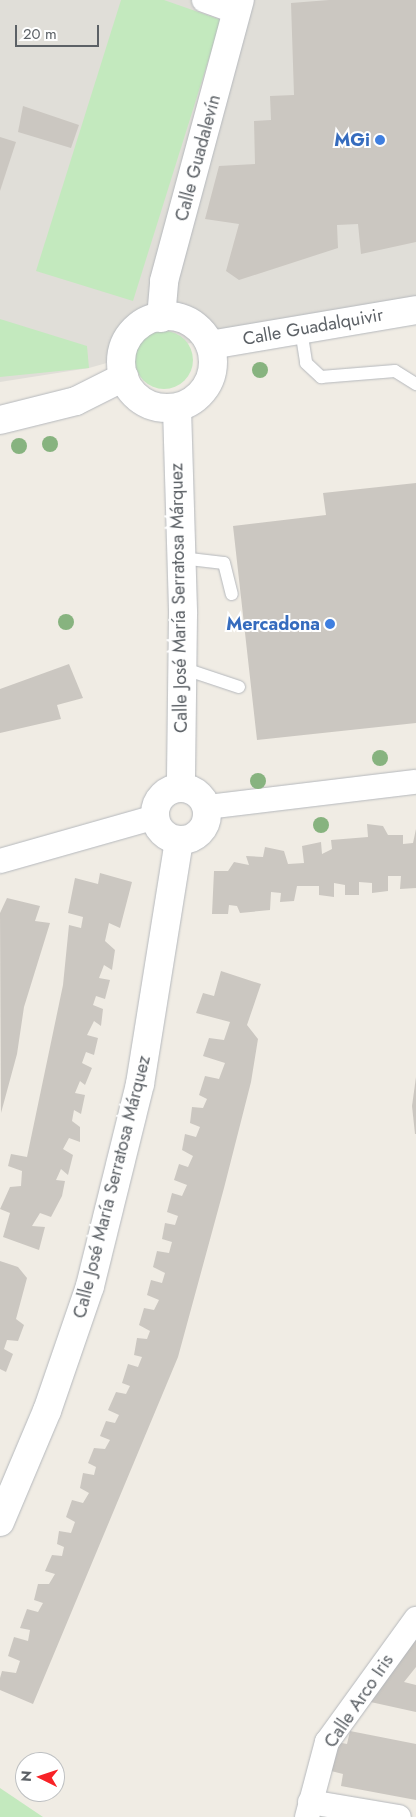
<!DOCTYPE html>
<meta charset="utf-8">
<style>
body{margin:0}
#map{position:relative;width:416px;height:1817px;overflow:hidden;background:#f0ece4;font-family:Jost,sans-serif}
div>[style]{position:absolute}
.industrial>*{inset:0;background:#e0ded8}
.green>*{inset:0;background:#c3e9be}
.round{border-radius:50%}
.building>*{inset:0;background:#cbc7c1}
.roads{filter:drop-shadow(0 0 1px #b5b8bc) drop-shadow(0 0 1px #b5b8bc)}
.service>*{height:12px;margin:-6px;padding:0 6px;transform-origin:6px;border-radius:6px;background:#fff}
.minor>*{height:24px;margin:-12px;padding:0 12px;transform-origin:12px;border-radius:12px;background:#fff}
.tertiary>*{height:28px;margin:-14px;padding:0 14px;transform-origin:14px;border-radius:14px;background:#fff}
.tertiary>.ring{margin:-14px;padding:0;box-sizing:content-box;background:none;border:28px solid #fff;border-radius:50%}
.secondary>*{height:28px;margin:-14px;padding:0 14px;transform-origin:14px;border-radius:14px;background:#fff}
.secondary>.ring{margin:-14px;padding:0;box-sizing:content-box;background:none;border:28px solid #fff;border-radius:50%}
.trees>*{width:16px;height:16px;margin:-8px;border-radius:50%;background:#87b37f}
.dots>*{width:14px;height:14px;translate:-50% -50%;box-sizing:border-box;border:2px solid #fff;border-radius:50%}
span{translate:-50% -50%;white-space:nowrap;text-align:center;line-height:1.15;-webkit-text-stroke:4px #fff;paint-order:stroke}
.shop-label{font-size:18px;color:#366cbe;font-weight:700}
.right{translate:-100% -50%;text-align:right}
.street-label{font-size:18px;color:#5c6166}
.north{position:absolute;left:15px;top:1752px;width:50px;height:50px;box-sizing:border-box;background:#fff;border:1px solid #bec0c2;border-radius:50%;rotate:274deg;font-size:14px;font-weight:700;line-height:20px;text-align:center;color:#5c6166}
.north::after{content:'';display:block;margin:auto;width:18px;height:22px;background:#f82227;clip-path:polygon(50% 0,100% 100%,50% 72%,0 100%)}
.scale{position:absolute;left:15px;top:25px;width:84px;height:22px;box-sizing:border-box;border:2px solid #5c6166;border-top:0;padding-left:6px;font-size:15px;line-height:18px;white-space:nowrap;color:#5c6166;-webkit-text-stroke:4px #fff;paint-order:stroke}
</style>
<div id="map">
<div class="industrial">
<i style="clip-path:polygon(0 0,416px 0,416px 304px,156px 349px,89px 368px,0 382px)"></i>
</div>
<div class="green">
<i style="clip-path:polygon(121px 0,164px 0,221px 20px,133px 301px,36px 271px)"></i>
<i style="clip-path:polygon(0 319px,87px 346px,89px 368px,0 377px)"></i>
<i class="round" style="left:135px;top:331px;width:58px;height:58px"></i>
<i style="clip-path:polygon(0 1788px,43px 1817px,0 1817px)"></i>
</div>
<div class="building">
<i style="clip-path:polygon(329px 0,416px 0,416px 242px,361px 254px,358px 224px,337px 225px,338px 248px,239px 280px,226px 271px,239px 224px,205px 219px,219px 166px,255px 164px,254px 121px,271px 120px,270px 96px,294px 95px,291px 3px)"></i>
<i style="clip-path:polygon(23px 106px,79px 125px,71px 148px,18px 132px)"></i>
<i style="clip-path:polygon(0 137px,16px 142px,0 191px)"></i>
<i style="clip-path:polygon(416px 483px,416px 723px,257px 740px,233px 526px,326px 515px,323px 493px)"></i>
<i style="clip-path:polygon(69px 664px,83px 698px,57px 705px,61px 719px,0 733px,0 689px)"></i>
<i style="clip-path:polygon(367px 824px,383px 826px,388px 835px,403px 835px,403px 844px,413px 843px,416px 829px,416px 888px,400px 889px,401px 876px,388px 876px,388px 891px,372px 893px,372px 883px,359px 882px,359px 895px,345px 895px,345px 885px,334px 883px,334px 897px,319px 895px,319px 886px,297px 886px,294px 901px,280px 902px,281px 893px,271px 892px,270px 910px,240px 913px,237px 906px,229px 905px,228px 914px,212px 914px,214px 871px,228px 871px,234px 862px,249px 865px,246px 856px,263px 857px,265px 847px,284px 851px,288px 864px,304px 863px,302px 846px,321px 842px,322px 854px,332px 849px,331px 840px,368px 837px)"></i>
<i style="clip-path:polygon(100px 873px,132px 882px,120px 928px,109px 923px,105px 941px,115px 950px,112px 970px,104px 965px,99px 978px,110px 980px,105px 999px,96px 996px,93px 1005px,103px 1009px,101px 1026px,94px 1021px,87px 1035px,98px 1038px,94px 1055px,86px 1052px,82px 1063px,92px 1068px,85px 1085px,80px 1081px,75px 1093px,85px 1095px,81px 1114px,74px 1110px,72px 1121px,80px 1127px,80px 1142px,69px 1138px,63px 1149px,73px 1155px,68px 1175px,61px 1169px,56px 1180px,65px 1181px,62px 1196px,51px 1217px,40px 1213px,32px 1226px,45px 1227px,39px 1250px,3px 1237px,10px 1213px,0 1209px,10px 1187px,21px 1186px,22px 1171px,8px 1166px,11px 1154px,27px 1157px,63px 985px,69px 925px,81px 928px,83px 917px,68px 913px,75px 878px,98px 884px)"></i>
<i style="clip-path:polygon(7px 898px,40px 906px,35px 921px,50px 923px,24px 1007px,17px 1054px,1px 1113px,0 913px)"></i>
<i style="clip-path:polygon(221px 971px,261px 984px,247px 1025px,258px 1039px,251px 1082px,224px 1188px,178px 1357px,33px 1704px,0 1690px,0 1678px,2px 1671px,16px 1673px,20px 1661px,8px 1656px,14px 1637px,28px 1641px,30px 1630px,20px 1628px,27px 1609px,38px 1612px,43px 1603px,34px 1600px,38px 1584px,49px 1584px,55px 1574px,45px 1571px,52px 1555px,62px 1556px,64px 1547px,57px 1544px,59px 1531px,71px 1533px,75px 1522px,66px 1517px,72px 1500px,83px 1503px,89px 1493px,80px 1488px,83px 1473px,94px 1475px,96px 1467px,88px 1463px,94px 1448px,105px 1449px,110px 1440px,100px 1436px,106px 1421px,115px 1423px,119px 1415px,108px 1410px,116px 1392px,126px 1394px,130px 1386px,122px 1383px,128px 1364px,138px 1367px,142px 1357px,134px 1355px,137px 1338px,147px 1339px,150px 1331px,139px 1325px,144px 1308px,154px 1310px,159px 1300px,147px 1295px,151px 1280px,162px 1283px,165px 1273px,153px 1267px,157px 1251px,169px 1253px,172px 1242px,162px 1239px,165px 1223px,175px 1225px,178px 1216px,167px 1212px,172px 1193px,182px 1196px,187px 1185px,174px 1180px,179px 1164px,188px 1167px,193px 1156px,182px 1150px,185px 1134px,196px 1137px,200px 1127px,190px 1123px,192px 1107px,203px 1108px,207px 1099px,199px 1095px,205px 1076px,219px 1079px,225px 1063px,203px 1056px,209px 1038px,224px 1040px,230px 1022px,196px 1013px,203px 993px,214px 996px)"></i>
<i style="clip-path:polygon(416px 1077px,416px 1134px,415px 1134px,412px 1106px)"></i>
<i style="clip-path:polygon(0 1261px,18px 1267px,27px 1278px,16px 1319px,24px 1325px,18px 1341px,7px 1340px,4px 1349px,13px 1354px,6px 1372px,0 1369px)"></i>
<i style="clip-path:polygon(416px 1635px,416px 1667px,404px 1682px,416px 1685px,416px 1712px,366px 1701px)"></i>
<i style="clip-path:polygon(350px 1731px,416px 1744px,416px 1800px,341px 1786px,343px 1774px,331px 1771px,337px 1742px,347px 1744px)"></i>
</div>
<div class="roads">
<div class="service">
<i style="left:301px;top:330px;width:33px;rotate:81deg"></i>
<i style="left:306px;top:363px;width:21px;rotate:43deg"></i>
<i style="left:321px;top:377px;width:74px;rotate:-4.6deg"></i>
<i style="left:395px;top:371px;width:25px;rotate:32deg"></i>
<i style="left:181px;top:558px;width:43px;rotate:6.6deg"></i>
<i style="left:224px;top:563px;width:32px;rotate:76deg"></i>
<i style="left:182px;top:668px;width:60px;rotate:18.4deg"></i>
</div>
<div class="minor">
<i style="left:204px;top:0;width:35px;rotate:20deg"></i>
<i style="left:208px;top:807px;width:209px;rotate:-6.9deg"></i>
<i style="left:0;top:861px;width:161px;rotate:-15.8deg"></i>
<i style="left:310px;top:1802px;width:90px;rotate:9.6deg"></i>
<i style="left:307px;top:1817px;width:78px;rotate:-75.1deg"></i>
<i style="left:327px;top:1742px;width:152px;rotate:-54.1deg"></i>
</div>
<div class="tertiary">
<i style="left:161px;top:318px;width:37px;rotate:-85deg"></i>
<i style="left:164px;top:281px;width:291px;rotate:-74.9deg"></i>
<i style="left:177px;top:408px;width:206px;rotate:88.3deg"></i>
<i style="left:183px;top:614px;width:173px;rotate:90.7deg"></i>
<i class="ring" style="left:155px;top:788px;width:24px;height:24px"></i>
<i style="left:0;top:1522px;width:121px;rotate:-67.1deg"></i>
<i style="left:47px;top:1411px;width:132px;rotate:-71deg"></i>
<i style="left:90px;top:1286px;width:208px;rotate:-76.1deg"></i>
<i style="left:140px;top:1084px;width:247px;rotate:-80.9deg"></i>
</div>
<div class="secondary">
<i class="ring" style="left:121px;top:316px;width:64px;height:64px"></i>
<i style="left:210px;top:345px;width:209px;rotate:-9.6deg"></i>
<i style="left:0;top:420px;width:78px;rotate:-14deg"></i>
<i style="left:76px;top:401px;width:54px;rotate:-26.6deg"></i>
</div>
</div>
<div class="trees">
<i style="left:260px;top:370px"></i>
<i style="left:50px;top:444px"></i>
<i style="left:19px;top:446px"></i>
<i style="left:66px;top:622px"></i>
<i style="left:380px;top:758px"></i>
<i style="left:258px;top:781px"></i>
<i style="left:321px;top:825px"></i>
</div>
<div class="dots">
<i style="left:380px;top:140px;background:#3f7fe0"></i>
<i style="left:330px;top:624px;background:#3f7fe0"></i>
</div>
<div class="shop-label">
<span class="right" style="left:370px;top:140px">MGi</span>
<span class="right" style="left:320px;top:624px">Mercadona</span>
</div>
<div class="street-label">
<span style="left:198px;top:158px;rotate:-75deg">Calle Guadalevín</span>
<span style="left:313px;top:327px;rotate:-10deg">Calle Guadalquivir</span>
<span style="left:179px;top:598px;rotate:-91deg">Calle José María Serratosa Márquez</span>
<span style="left:112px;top:1187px;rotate:-76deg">Calle José María Serratosa Márquez</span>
<span style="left:359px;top:1701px;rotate:-56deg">Calle Arco Iris</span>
</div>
<div class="north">N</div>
<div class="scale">20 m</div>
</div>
